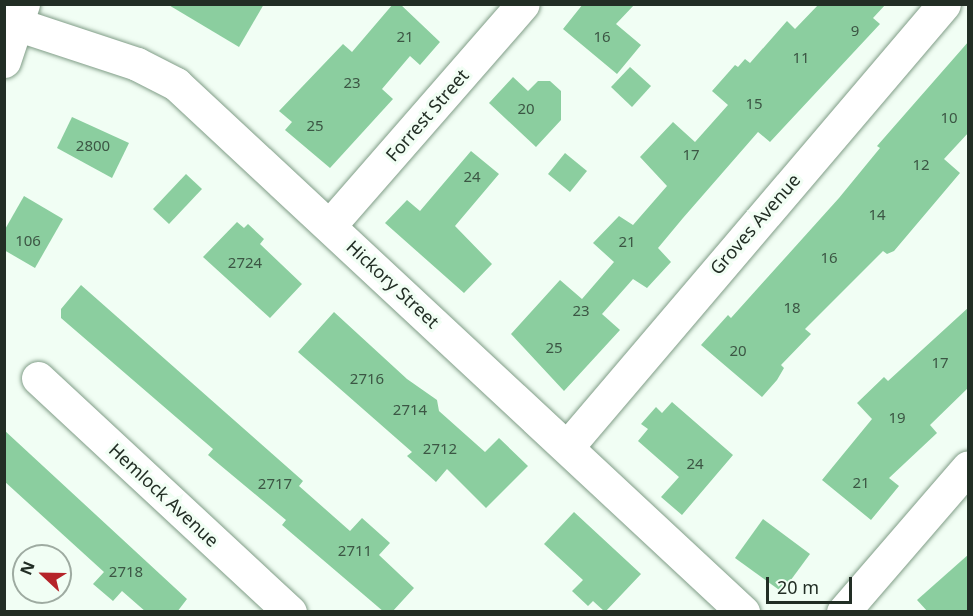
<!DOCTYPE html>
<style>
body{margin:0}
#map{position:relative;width:973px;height:616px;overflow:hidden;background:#f1fef4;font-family:"Noto Sans",sans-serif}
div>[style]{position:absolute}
.building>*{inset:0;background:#8bce9f}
.roads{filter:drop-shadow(0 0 2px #809d87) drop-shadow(0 0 2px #809d87)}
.minor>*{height:33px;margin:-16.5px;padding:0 16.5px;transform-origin:16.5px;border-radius:16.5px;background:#fff}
span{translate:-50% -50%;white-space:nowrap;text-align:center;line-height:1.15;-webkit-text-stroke:6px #f1fef4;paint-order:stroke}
.number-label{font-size:15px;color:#3c5644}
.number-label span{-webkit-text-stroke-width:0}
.street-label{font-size:18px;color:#222e25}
.frame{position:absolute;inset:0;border:6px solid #222e25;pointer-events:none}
.north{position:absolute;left:12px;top:544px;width:60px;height:60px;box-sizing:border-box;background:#f1fef4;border:2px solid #9eaba1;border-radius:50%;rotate:292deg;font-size:16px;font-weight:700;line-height:24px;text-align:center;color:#222e25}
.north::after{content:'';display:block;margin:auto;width:21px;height:27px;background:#b52429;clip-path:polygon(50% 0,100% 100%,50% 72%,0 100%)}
.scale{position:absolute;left:766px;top:577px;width:86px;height:27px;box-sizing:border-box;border:3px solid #222e25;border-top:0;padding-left:8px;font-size:18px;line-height:21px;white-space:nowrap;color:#222e25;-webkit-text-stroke:4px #f1fef4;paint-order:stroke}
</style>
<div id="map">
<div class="building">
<i style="clip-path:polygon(167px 4px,264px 4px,239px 47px)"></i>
<i style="clip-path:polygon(393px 4px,400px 4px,440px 42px,420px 65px,410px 56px,382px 89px,393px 99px,330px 168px,285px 130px,292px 122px,279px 111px,343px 44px,352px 52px)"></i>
<i style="clip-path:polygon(583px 4px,635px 4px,616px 24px,641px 45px,617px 74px,563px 29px)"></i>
<i style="clip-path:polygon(819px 4px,886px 4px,873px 18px,880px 24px,770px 142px,758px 132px,683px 218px,658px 248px,671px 262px,647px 288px,633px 279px,602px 314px,620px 330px,564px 391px,511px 334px,560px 280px,582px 299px,614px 262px,593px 243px,619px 216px,633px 225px,667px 186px,640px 157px,673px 122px,695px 142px,728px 105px,712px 91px,735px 65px,738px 67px,745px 59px,750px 63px,787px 21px,795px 29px)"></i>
<i style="clip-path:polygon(969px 41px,969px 132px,944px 159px,960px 173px,894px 251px,887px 254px,883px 251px,805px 329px,811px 334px,781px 365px,784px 368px,777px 380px,762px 397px,701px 345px,728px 315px,731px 318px,839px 198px,880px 148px,877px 146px)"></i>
<i style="clip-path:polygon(630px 67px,651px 86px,632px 107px,611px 87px)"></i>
<i style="clip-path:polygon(513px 77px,528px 91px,538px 81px,550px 81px,561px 91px,561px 120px,536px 147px,489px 103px)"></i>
<i style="clip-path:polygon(72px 117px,129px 143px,112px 178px,57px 148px)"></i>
<i style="clip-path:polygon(471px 151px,499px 174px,455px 226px,492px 264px,464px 293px,385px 223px,407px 200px,420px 211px)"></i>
<i style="clip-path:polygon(565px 153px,587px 171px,570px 192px,548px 174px)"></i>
<i style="clip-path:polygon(186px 174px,202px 189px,169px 224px,153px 209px)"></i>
<i style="clip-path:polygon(24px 196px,63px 219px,35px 268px,4px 250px,4px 231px)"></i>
<i style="clip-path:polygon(237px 222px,244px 228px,248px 224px,264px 239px,260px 244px,302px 284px,270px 318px,203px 257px)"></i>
<i style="clip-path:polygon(81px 285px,303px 481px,299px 486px,350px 531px,362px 518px,390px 543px,379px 555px,414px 588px,392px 612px,384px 612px,282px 525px,286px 520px,208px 455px,213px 449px,61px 318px,61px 309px)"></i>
<i style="clip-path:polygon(969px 307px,969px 387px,930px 425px,937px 433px,889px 478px,899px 486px,871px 520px,822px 480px,872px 419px,857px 403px,884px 377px,888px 381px)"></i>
<i style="clip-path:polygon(334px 312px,407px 379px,437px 400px,439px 411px,485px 452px,499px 438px,528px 466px,486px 508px,447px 469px,436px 482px,407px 456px,412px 452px,298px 352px)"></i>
<i style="clip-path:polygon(672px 402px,733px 455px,682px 515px,661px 497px,679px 477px,638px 441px,648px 429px,641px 424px,656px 407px,662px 413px)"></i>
<i style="clip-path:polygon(4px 430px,187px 599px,177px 612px,146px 612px,122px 591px,113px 601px,93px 584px,104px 572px,4px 481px)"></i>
<i style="clip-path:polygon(574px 512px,641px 574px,605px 612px,593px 601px,588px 606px,572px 591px,583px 580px,544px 544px)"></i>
<i style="clip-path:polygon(763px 519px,810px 554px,782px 592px,735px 558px)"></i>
<i style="clip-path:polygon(969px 554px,969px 612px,928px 612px,917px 600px)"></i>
</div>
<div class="roads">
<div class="minor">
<i style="left:4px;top:20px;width:140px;rotate:18.3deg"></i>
<i style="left:137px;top:64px;width:44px;rotate:27.1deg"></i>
<i style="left:176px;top:84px;width:775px;rotate:42.96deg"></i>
<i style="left:4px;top:61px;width:60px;rotate:-71.6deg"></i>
<i style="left:330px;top:225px;width:293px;rotate:-48.9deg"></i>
<i style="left:38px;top:378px;width:344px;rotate:42.9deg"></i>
<i style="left:568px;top:446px;width:580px;rotate:-49.61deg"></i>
<i style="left:843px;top:612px;width:191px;rotate:-49.2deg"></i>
</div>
</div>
<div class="number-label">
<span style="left:855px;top:31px">9</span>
<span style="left:405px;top:37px">21</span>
<span style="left:602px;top:37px">16</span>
<span style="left:801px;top:58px">11</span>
<span style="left:352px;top:83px">23</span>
<span style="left:754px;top:104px">15</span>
<span style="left:526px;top:109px">20</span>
<span style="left:949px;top:118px">10</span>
<span style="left:315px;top:126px">25</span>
<span style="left:93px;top:146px">2800</span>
<span style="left:691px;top:155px">17</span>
<span style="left:921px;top:165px">12</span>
<span style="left:472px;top:177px">24</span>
<span style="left:877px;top:215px">14</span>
<span style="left:28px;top:241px">106</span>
<span style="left:627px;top:242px">21</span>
<span style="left:829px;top:258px">16</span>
<span style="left:245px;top:263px">2724</span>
<span style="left:792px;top:308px">18</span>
<span style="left:581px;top:311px">23</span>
<span style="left:554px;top:348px">25</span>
<span style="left:738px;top:351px">20</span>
<span style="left:940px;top:363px">17</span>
<span style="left:367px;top:379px">2716</span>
<span style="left:410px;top:410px">2714</span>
<span style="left:897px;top:418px">19</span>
<span style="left:440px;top:449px">2712</span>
<span style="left:695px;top:464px">24</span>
<span style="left:861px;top:483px">21</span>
<span style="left:275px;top:484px">2717</span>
<span style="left:355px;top:551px">2711</span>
<span style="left:126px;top:572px">2718</span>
</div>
<div class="street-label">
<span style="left:427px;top:115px;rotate:-49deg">Forrest Street</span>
<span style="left:755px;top:224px;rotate:-49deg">Groves Avenue</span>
<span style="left:393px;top:284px;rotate:43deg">Hickory Street</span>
<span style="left:164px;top:495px;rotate:43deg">Hemlock Avenue</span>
</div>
<div class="frame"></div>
<div class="north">N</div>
<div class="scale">20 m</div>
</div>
